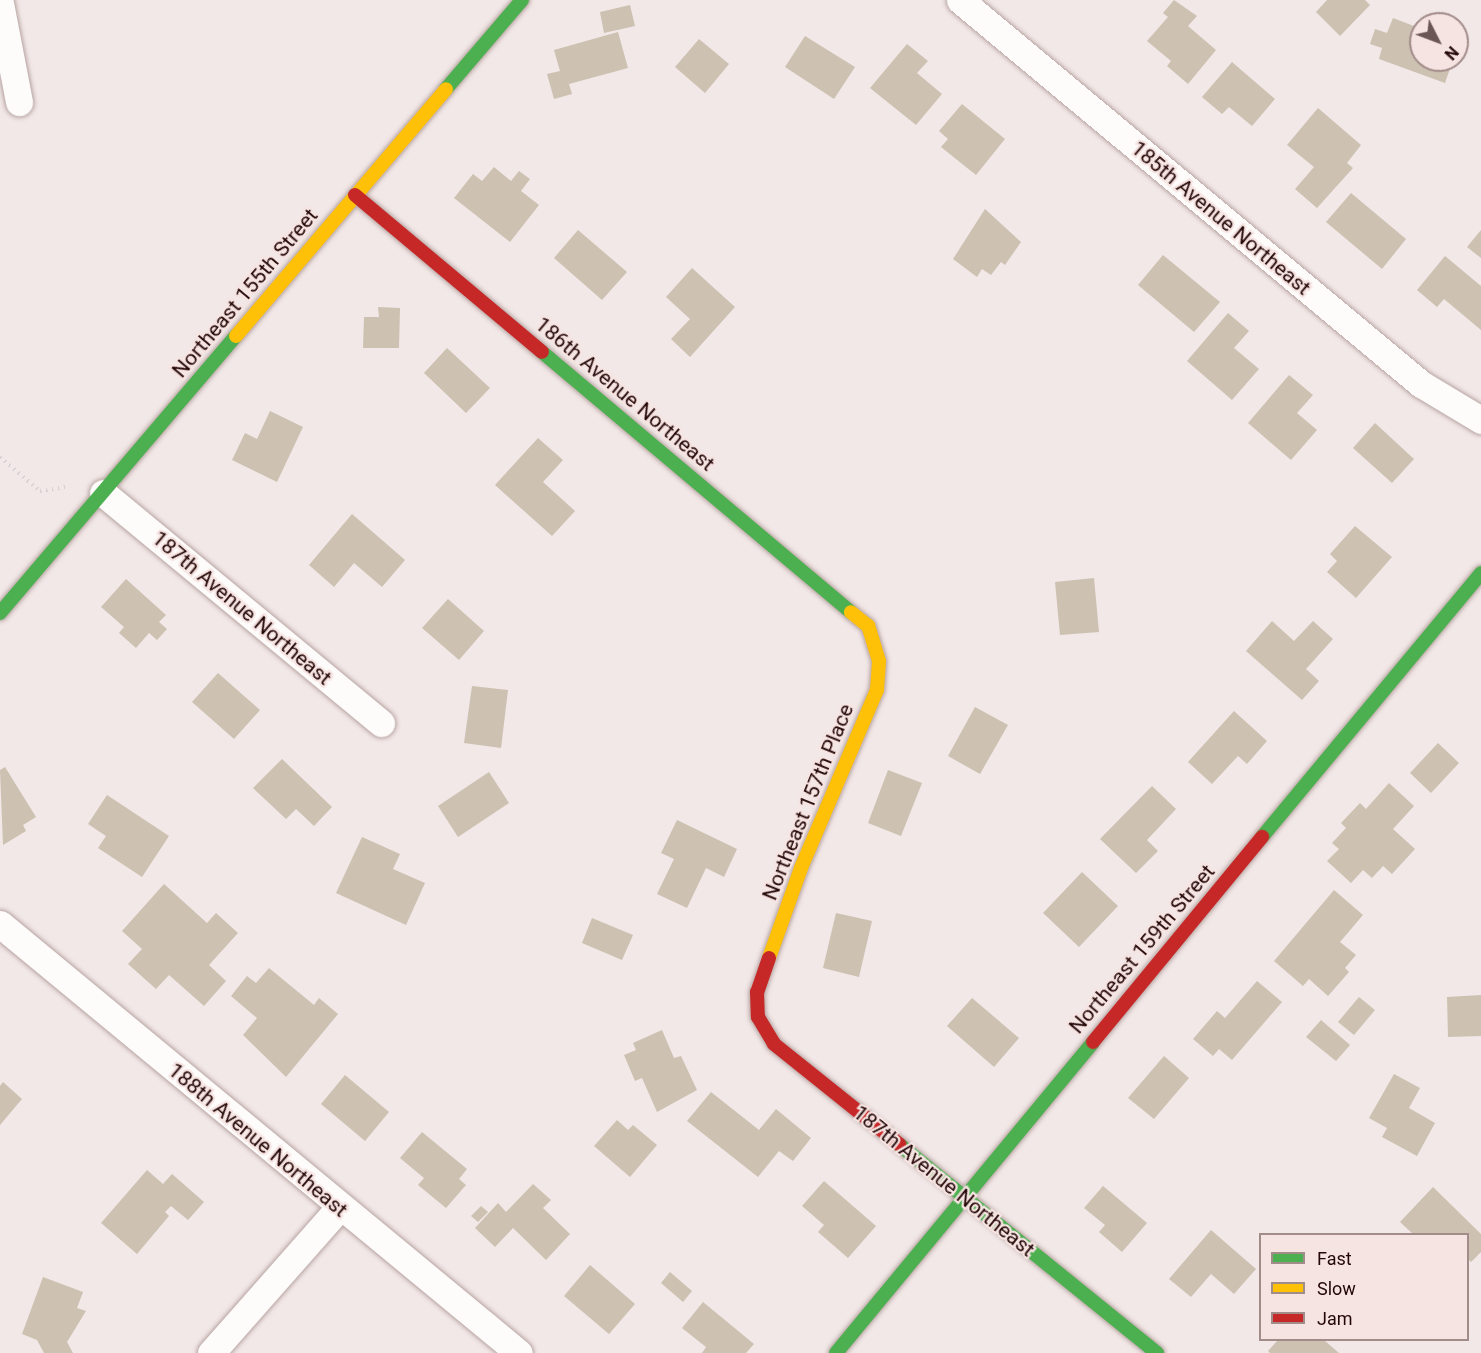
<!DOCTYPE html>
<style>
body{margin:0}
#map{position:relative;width:1481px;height:1353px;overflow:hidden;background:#f2e8e7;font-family:Roboto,sans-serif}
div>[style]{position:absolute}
.building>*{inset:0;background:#cdc1b1}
.path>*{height:4px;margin-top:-2px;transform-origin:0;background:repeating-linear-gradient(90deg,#d6d2d2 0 1.5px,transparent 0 6px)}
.roads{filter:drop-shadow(0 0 2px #b7a4a2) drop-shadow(0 0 2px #b7a4a2)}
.street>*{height:27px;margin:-13.5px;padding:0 13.5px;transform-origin:13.5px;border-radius:13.5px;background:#fdfcfb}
.fast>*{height:14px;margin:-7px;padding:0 7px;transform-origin:7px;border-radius:7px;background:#4caf50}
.slow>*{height:14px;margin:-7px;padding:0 7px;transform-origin:7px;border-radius:7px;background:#ffc107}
.jam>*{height:14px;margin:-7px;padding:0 7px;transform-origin:7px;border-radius:7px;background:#c62828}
span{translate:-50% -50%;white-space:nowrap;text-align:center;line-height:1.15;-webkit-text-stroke:4.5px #f6e4e2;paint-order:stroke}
.street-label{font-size:21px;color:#230706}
.legend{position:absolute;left:1259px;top:1233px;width:210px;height:108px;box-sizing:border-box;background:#f6e4e2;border:2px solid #a28c8a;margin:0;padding:8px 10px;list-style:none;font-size:18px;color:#230706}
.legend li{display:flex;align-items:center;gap:12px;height:30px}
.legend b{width:30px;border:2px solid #a28c8a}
.north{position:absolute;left:1409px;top:12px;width:60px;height:60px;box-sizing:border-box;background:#f6e4e2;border:2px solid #a28c8a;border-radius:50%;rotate:132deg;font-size:16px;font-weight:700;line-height:24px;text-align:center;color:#230706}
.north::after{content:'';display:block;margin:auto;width:21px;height:27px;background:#6b5655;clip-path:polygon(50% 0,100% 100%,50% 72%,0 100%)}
</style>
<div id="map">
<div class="building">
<i style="clip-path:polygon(1174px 0,1197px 16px,1188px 26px,1216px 50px,1188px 84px,1167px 66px,1171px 61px,1147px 41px,1168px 17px,1163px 13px)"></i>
<i style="clip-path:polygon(1327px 0,1365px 0,1370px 5px,1340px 36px,1316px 12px)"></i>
<i style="clip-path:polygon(630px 5px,635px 26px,604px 33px,600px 12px)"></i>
<i style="clip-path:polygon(1393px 18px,1419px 28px,1421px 60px,1453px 60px,1445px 83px,1379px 59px,1382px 48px,1370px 44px,1375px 29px,1387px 33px)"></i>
<i style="clip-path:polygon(618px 32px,628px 68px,569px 84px,572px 94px,554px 99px,547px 74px,560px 71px,554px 50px)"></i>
<i style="clip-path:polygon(805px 36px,855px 67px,834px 99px,785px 67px)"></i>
<i style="clip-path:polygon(699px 39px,729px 64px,705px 93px,675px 67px)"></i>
<i style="clip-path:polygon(907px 44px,928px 61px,917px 73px,942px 94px,916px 125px,870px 88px)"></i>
<i style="clip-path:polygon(1232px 62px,1275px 99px,1252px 126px,1229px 107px,1222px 114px,1202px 97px)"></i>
<i style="clip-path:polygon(962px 104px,1005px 139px,976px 175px,941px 147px,948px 139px,939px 131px)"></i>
<i style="clip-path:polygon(1318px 108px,1361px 145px,1347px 163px,1353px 168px,1317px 208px,1295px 189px,1314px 167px,1287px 145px)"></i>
<i style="clip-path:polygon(494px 167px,511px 181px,519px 171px,530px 179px,521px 191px,539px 205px,510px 242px,454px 198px,473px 174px,482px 181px)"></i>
<i style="clip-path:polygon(1351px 193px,1406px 239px,1382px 269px,1326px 222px)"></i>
<i style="clip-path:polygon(985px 209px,1021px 242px,1005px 265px,1001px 262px,991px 275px,982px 269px,977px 277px,953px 259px)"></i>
<i style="clip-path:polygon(578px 230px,627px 272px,602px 300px,554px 258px)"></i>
<i style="clip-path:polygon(1481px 230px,1481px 258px,1467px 247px)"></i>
<i style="clip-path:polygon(1163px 255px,1220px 302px,1194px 332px,1138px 285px)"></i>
<i style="clip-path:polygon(1445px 256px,1481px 286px,1481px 330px,1444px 299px,1437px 307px,1417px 290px)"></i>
<i style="clip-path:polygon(692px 268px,735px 307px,690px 357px,671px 339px,690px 319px,666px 297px)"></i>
<i style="clip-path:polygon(378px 307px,400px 308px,399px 348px,363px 348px,364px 317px,379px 317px)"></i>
<i style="clip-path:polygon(1228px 313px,1249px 331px,1234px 348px,1259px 369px,1232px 400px,1187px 361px)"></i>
<i style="clip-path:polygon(447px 348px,490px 388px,466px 413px,424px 373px)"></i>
<i style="clip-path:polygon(1289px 375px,1313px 395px,1297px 413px,1317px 430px,1291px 460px,1248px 423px)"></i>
<i style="clip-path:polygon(270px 411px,303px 427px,277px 482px,232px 460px,245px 433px,257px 439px)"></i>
<i style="clip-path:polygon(1375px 423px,1414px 459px,1392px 483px,1353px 448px)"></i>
<i style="clip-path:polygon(538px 438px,563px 460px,543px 482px,575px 511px,552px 536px,495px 485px)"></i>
<i style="clip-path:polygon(352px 514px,405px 560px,382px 587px,354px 563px,334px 587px,309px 565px)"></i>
<i style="clip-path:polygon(1355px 526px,1392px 557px,1356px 598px,1327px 572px,1337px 561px,1330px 554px)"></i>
<i style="clip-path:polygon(1094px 578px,1099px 632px,1060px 635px,1055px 582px)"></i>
<i style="clip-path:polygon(126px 579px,166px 615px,159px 622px,167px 629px,157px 640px,149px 633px,136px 648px,119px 633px,124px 627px,101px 607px)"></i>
<i style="clip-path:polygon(448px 599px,484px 631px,459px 660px,422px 628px)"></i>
<i style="clip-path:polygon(1272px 621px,1294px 641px,1313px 621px,1333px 639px,1306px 669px,1319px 681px,1302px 700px,1246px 651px)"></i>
<i style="clip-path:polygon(218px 673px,260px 710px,234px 739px,192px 702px)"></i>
<i style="clip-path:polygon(472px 686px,508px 690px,501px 748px,464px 743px)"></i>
<i style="clip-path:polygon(975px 707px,1008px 725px,980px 774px,948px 756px)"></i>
<i style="clip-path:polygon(1234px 711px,1267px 741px,1247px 764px,1238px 756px,1212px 784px,1188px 762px)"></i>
<i style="clip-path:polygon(1438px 743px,1459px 763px,1431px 793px,1410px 773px)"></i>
<i style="clip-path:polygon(282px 759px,332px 807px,314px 826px,296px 809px,286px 819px,253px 788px)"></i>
<i style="clip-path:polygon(5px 767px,36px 817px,23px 825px,26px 831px,3px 845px,0 770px)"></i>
<i style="clip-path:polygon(888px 770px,922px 783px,901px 836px,868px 823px)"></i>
<i style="clip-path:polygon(489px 772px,509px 803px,458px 837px,438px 806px)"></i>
<i style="clip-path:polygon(1389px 783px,1414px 806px,1393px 829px,1415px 849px,1392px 874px,1383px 866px,1372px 878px,1363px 870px,1351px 883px,1327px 861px,1339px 849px,1332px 843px,1346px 828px,1341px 823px,1360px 803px,1366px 809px)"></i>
<i style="clip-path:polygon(1152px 786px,1176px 809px,1147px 840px,1158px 851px,1136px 873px,1100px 839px)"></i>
<i style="clip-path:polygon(107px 795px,169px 836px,142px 877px,98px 848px,106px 836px,88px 824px)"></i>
<i style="clip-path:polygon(677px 820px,737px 849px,724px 877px,706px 868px,687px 908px,657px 894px,674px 859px,661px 853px)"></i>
<i style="clip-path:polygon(362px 837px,400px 854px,393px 869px,425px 883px,406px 925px,336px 893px)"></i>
<i style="clip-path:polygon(1082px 872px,1118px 906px,1079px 947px,1043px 913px)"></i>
<i style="clip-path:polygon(164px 884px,207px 923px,216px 913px,238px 933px,209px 965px,226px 981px,204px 1006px,169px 975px,156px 989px,128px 964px,142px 949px,122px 931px)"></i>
<i style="clip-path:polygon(1334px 890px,1363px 915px,1340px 942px,1356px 955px,1345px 968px,1349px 972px,1328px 996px,1309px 979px,1303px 986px,1274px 961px)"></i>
<i style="clip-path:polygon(836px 913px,872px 921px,859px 977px,823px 968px)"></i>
<i style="clip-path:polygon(592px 918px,633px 935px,622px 960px,582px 943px)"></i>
<i style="clip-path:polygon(269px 968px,314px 1005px,319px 998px,338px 1014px,286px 1077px,243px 1035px,257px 1018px,231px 996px,247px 976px,256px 983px)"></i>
<i style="clip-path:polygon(1257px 981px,1282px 1002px,1232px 1060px,1219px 1049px,1213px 1056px,1193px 1039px,1217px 1011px,1225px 1018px)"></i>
<i style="clip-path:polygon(1481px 995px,1481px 1036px,1448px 1037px,1447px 997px)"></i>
<i style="clip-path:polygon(1359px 997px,1375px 1010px,1354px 1035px,1338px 1022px)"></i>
<i style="clip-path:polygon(972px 998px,1019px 1038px,994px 1067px,947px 1026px)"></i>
<i style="clip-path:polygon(1321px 1020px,1350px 1045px,1336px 1061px,1306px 1037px)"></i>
<i style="clip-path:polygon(662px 1030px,674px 1058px,681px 1056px,697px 1090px,657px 1112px,642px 1078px,635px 1081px,624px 1055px,636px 1050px,633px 1043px)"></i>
<i style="clip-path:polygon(1164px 1056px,1189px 1078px,1154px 1119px,1128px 1098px)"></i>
<i style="clip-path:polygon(1394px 1074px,1420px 1088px,1409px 1108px,1435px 1123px,1417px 1156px,1382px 1137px,1387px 1128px,1369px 1118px)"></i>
<i style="clip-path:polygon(345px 1075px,389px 1112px,365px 1141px,321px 1104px)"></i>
<i style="clip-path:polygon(3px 1082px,22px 1099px,0 1125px,0 1086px)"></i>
<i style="clip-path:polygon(711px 1092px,759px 1130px,776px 1109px,811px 1138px,793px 1161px,779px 1151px,758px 1177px,687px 1121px)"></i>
<i style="clip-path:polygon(617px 1120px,628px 1130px,633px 1125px,657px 1145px,630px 1177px,594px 1146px)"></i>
<i style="clip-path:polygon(422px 1132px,467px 1169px,459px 1179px,466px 1185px,446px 1208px,418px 1185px,424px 1178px,400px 1158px)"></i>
<i style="clip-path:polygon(147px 1170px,163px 1184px,172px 1174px,204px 1202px,188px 1220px,171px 1206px,165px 1212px,169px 1216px,137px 1254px,101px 1223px)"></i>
<i style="clip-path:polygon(824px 1181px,876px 1226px,848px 1258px,818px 1232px,824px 1225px,802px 1206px)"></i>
<i style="clip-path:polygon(533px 1184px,551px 1200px,543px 1208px,570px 1234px,546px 1260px,513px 1228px,495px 1247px,475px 1228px,498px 1203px,506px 1212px)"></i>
<i style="clip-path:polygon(1103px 1186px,1147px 1223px,1122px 1252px,1099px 1232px,1105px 1225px,1084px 1208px)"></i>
<i style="clip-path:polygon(1433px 1187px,1481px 1234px,1481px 1252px,1471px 1262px,1468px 1259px,1468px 1234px,1413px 1234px,1400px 1222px)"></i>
<i style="clip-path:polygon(481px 1206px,488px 1212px,478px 1222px,471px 1216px)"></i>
<i style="clip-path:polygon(1211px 1230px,1256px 1269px,1234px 1294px,1211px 1274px,1191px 1297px,1169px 1279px)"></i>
<i style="clip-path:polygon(590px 1265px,635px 1304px,609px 1334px,564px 1296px)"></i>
<i style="clip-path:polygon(670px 1272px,692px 1291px,683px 1302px,661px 1283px)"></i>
<i style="clip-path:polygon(43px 1277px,83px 1292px,77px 1308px,86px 1311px,67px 1342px,73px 1353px,44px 1353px,37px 1340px,22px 1334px)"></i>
<i style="clip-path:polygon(703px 1302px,754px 1344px,746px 1353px,702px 1353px,706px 1347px,682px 1328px)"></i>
<i style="clip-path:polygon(1278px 1340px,1324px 1340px,1339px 1353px,1270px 1353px,1268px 1351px)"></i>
</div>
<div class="path">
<i style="left:0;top:457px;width:52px;rotate:40.4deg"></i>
<i style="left:40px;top:491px;width:30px;rotate:-9deg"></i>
</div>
<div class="roads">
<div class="street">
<i style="left:960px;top:0;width:600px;rotate:39.79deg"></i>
<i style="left:1421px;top:384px;width:70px;rotate:31deg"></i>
<i style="left:0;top:3px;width:101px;rotate:79.1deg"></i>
<i style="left:103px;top:493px;width:361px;rotate:39.6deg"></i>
<i style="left:0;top:924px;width:673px;rotate:39.58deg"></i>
<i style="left:211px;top:1353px;width:193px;rotate:-48.6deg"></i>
</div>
<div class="fast">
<i style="left:446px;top:89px;width:117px;rotate:-49.5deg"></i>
<i style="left:542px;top:352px;width:404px;rotate:40.1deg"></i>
<i style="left:0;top:613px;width:364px;rotate:-49.6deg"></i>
<i style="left:1262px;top:837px;width:343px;rotate:-50.3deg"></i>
<i style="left:900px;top:1145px;width:331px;rotate:39deg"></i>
<i style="left:836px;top:1353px;width:403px;rotate:-50.4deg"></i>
</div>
<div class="slow">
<i style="left:236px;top:336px;width:324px;rotate:-49.6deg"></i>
<i style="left:769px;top:958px;width:96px;rotate:-70.4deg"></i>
<i style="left:801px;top:868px;width:194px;rotate:-66.9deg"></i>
<i style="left:877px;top:690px;width:29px;rotate:-86deg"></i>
<i style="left:879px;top:661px;width:37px;rotate:-107deg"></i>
<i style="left:868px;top:626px;width:22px;rotate:-141deg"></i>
</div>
<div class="jam">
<i style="left:355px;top:195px;width:244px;rotate:40deg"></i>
<i style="left:769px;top:958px;width:36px;rotate:109deg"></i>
<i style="left:757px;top:992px;width:25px;rotate:88deg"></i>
<i style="left:758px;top:1017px;width:31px;rotate:59deg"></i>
<i style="left:774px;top:1044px;width:161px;rotate:38.7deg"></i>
<i style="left:1093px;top:1042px;width:266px;rotate:-50.5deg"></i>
</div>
</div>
<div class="street-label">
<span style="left:1221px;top:218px;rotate:40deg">185th Avenue Northeast</span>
<span style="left:245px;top:293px;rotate:-50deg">Northeast 155th Street</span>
<span style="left:625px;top:394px;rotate:40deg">186th Avenue Northeast</span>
<span style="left:242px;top:608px;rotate:40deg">187th Avenue Northeast</span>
<span style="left:808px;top:802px;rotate:-68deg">Northeast 157th Place</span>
<span style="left:1142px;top:949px;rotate:-50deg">Northeast 159th Street</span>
<span style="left:258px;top:1140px;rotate:40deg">188th Avenue Northeast</span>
<span style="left:944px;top:1181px;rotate:39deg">187th Avenue Northeast</span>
</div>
<ul class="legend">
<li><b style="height:8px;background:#4caf50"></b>Fast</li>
<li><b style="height:8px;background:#ffc107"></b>Slow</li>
<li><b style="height:8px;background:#c62828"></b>Jam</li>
</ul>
<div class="north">N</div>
</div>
